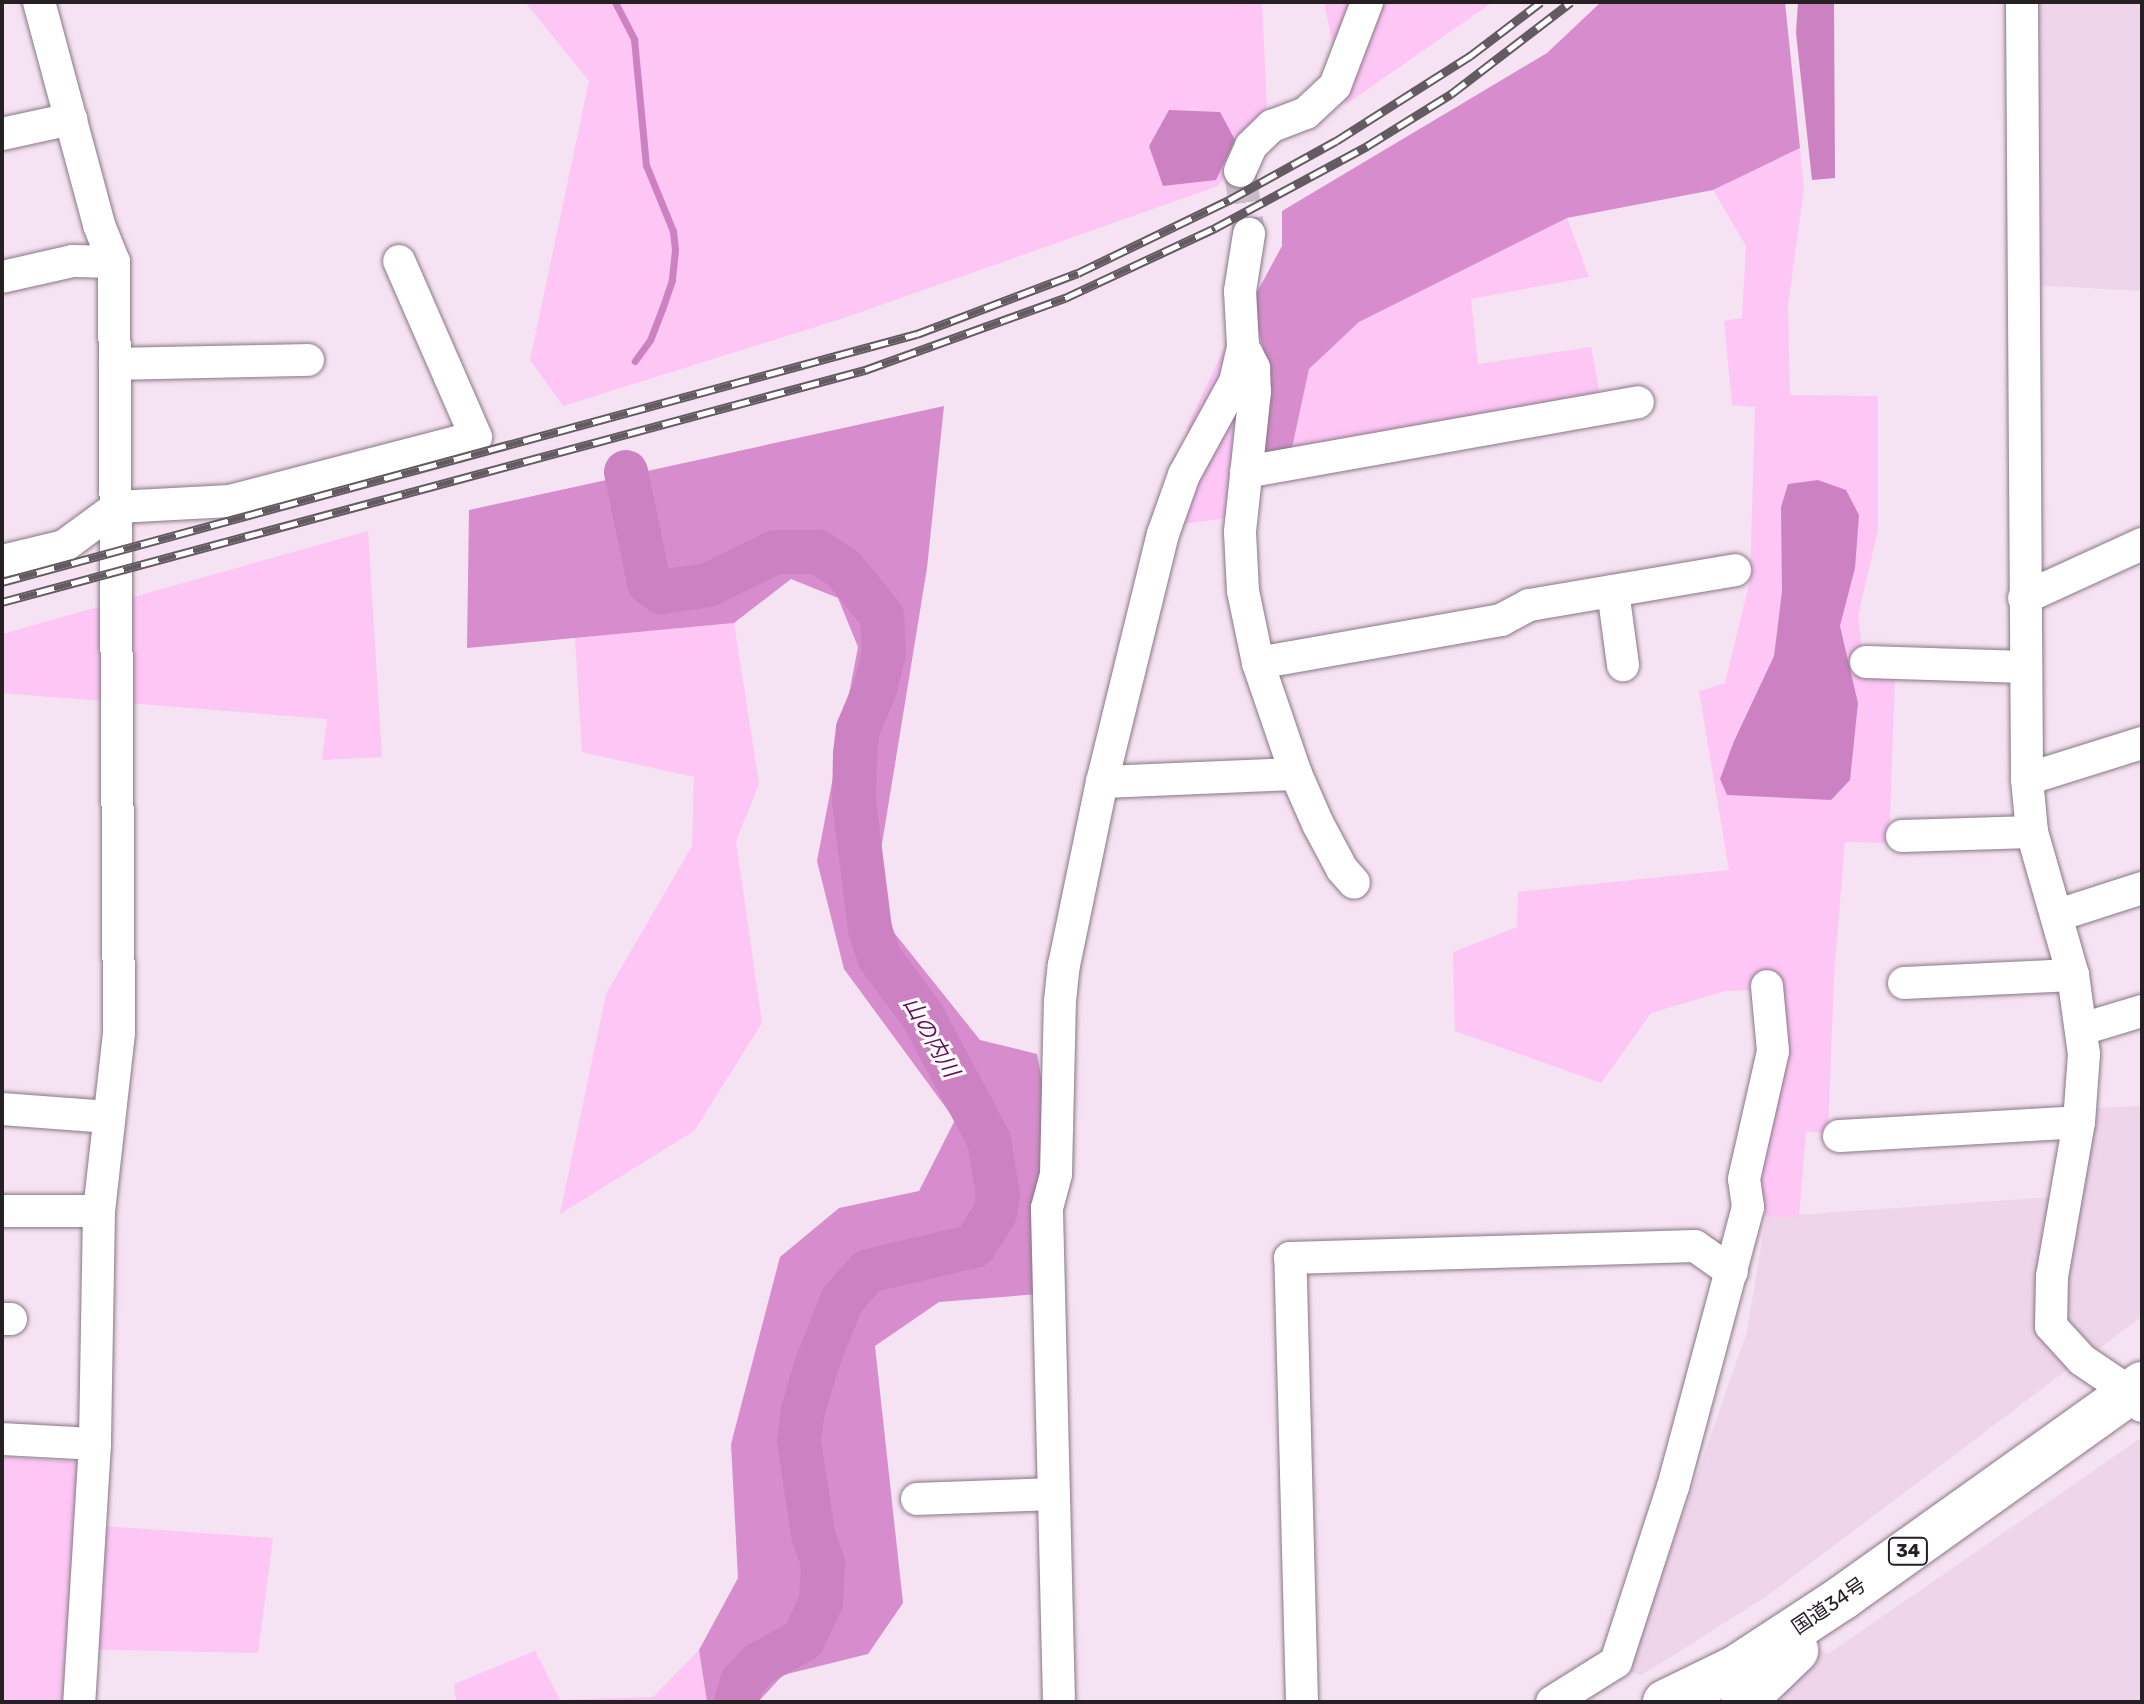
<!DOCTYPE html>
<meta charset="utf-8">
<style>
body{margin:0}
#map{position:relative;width:2144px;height:1704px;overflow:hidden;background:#f5e2f2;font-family:Rubik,"Noto Sans JP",sans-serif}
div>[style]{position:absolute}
.built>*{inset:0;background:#eed5ea}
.green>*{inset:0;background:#fdc6f5}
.forest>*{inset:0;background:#d78dcd}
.water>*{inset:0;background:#cc82c2}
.stream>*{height:7px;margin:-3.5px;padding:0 3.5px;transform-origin:3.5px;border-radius:3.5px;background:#cc82c2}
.river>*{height:44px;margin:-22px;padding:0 22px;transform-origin:22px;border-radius:22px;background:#cc82c2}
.minor-tunnel>*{height:32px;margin-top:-16px;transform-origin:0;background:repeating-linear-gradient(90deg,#ccbbc9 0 32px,transparent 0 48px)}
.roads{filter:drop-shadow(0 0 2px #887886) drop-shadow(0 0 2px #887886)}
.minor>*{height:32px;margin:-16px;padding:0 16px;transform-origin:16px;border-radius:16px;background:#fff}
.highway>*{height:44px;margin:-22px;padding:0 22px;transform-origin:22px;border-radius:22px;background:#fff}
.rail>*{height:9px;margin-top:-4.5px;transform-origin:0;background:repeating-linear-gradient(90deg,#fff 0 18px,#645a62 0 36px);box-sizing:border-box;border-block:2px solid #645a62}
span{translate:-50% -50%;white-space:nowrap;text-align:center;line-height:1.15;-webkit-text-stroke:6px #fff;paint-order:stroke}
.shield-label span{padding:2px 6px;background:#fff;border:2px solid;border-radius:6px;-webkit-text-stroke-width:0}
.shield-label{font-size:18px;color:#262025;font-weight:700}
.street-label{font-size:20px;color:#262025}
.water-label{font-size:22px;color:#670c61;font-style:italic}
.frame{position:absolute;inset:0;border:4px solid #262025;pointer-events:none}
</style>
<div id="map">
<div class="built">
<i style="clip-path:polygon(2031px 2px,2142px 2px,2142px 291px,2031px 285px)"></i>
<i style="clip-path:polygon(2142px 1106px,2142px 1316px,2093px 1353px,2066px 1323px,2064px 1280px,2097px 1108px)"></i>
<i style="clip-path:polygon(2052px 1197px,2068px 1369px,1767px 1596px,1642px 1675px,1628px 1671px,1747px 1332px,1766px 1217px)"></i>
<i style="clip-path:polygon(2141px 1438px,2142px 1702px,1757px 1702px,1815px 1648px,1828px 1654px)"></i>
</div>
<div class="green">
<i style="clip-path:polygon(525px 2px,1262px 2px,1267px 110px,1218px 186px,844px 318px,563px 406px,530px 360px,589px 81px)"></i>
<i style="clip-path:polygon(1324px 2px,1493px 2px,1345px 105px)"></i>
<i style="clip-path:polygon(evenodd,1800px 148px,1804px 189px,1788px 305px,1790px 395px,1878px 396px,1878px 530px,1858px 616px,1865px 671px,1895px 675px,1889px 843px,1845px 842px,1834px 975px,1828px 1134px,1806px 1131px,1799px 1217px,1766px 1217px,1759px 1180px,1779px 989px,1725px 991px,1651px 1013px,1601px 1083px,1455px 1031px,1453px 952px,1517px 927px,1518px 892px,1729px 870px,1699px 691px,1725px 683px,1750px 580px,1755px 407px,1732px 405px,1724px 321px,1742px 318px,1746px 246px,1713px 190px,1800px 148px,1855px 568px,1840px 626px,1858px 703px,1727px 795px,1721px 779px,1734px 740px,1774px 656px,1782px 591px,1855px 568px)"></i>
<i style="clip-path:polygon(1567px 218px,1589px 277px,1471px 299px,1478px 364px,1591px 347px,1600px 395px,1292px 448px,1309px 369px,1359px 322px)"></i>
<i style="clip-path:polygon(1251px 303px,1264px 351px,1255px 454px,1227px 518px,1176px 525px,1188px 425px,1236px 323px)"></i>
<i style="clip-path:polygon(368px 531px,382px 757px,322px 760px,327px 719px,2px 693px,2px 634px)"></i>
<i style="clip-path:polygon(734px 623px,759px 784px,736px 841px,762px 1023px,694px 1131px,560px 1214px,606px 994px,692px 846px,694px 777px,582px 752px,575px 638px)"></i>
<i style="clip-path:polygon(2px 1457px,81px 1462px,75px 1524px,273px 1538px,258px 1653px,69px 1649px,67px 1702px,2px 1702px)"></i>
<i style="clip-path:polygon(699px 1650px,707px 1702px,456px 1702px,454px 1684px,535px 1651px,560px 1700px,653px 1697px)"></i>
</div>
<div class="forest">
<i style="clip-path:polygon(1601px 2px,1785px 2px,1800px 148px,1713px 190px,1567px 218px,1359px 322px,1309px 369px,1292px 448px,1255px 454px,1264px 351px,1251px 303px,1282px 246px,1282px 211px,1547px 53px)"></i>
<i style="clip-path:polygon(944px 406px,927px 568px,872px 905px,980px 1040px,1037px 1054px,1049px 1118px,1039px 1294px,939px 1302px,875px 1346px,903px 1603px,868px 1654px,783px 1675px,758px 1702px,707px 1702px,699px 1650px,738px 1578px,731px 1444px,780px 1257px,839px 1208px,919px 1191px,955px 1120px,844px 969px,817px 861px,858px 647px,838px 598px,791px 579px,734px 623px,467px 648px,469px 510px)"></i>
</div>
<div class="water">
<i style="clip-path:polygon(1798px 2px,1834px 2px,1835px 178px,1812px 180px,1796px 33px)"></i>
<i style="clip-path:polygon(1169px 110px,1220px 112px,1235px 140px,1216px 180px,1163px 186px,1149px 146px)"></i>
<i style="clip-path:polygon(1818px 480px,1846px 490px,1859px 515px,1855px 568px,1840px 626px,1858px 703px,1850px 780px,1831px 800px,1727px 795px,1720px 779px,1734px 741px,1774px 656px,1782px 591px,1781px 507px,1788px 484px)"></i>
</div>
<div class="stream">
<i style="left:615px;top:2px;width:42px;rotate:62.8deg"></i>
<i style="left:634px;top:39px;width:127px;rotate:84.6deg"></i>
<i style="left:646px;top:165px;width:71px;rotate:67.8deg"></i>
<i style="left:673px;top:231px;width:19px;rotate:84deg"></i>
<i style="left:675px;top:250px;width:30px;rotate:96deg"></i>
<i style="left:672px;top:280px;width:31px;rotate:109deg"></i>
<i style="left:662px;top:309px;width:33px;rotate:111deg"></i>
<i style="left:650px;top:340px;width:26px;rotate:126deg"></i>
</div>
<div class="river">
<i style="left:626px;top:472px;width:113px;rotate:78.3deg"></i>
<i style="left:649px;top:583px;width:15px;rotate:37deg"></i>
<i style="left:661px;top:592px;width:48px;rotate:-8.5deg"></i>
<i style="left:708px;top:585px;width:75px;rotate:-26.2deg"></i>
<i style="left:775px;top:552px;width:43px"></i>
<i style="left:818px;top:552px;width:30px;rotate:33deg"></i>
<i style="left:843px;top:568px;width:62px;rotate:50.9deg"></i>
<i style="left:882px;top:616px;width:37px;rotate:87deg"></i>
<i style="left:884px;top:653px;width:34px;rotate:104deg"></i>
<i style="left:876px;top:686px;width:47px;rotate:112.7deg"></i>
<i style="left:858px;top:729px;width:25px;rotate:97deg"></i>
<i style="left:855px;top:754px;width:48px;rotate:91.2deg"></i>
<i style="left:854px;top:802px;width:128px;rotate:82.8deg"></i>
<i style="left:870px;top:929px;width:29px;rotate:72deg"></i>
<i style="left:879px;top:957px;width:72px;rotate:53.4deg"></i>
<i style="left:922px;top:1015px;width:142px;rotate:61.8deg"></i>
<i style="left:989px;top:1140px;width:56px;rotate:80.7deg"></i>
<i style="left:998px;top:1195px;width:18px;rotate:99deg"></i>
<i style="left:995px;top:1213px;width:39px;rotate:122deg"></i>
<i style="left:974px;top:1246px;width:109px;rotate:166.7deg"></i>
<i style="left:868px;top:1271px;width:39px;rotate:132deg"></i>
<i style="left:842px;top:1300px;width:68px;rotate:111.6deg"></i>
<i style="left:817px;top:1363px;width:50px;rotate:106.3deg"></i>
<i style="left:803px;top:1411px;width:30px;rotate:98deg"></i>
<i style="left:799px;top:1441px;width:94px;rotate:81.4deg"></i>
<i style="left:813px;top:1534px;width:31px;rotate:71deg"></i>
<i style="left:823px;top:1563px;width:39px;rotate:93deg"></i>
<i style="left:821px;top:1602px;width:42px;rotate:115.3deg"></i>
<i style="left:803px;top:1640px;width:50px;rotate:151.4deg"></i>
<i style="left:759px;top:1664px;width:25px;rotate:133deg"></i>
<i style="left:742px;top:1682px;width:21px;rotate:107deg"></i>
</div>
<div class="minor-tunnel">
<i style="left:1240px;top:171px;width:64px;rotate:81.9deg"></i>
</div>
<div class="roads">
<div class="minor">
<i style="left:39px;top:2px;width:231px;rotate:74.9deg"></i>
<i style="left:99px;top:225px;width:40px;rotate:68deg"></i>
<i style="left:114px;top:262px;width:771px;rotate:89.63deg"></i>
<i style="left:119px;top:1033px;width:179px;rotate:96.4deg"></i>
<i style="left:99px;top:1211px;width:233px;rotate:91deg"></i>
<i style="left:95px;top:1444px;width:258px;rotate:93.5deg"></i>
<i style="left:2022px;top:2px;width:777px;rotate:89.63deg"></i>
<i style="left:2027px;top:779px;width:53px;rotate:84.6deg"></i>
<i style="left:2032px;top:832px;width:149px;rotate:74deg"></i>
<i style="left:2073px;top:975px;width:80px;rotate:82.1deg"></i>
<i style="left:2084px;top:1054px;width:68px;rotate:94.2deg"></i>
<i style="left:2079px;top:1122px;width:156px;rotate:99.9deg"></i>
<i style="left:2052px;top:1276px;width:50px;rotate:91.1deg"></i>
<i style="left:2051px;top:1326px;width:46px;rotate:47.6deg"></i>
<i style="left:2082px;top:1360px;width:59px;rotate:34deg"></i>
<i style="left:2131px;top:1393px;width:17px;rotate:50deg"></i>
<i style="left:2px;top:134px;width:71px;rotate:-12.3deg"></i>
<i style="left:1240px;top:171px;width:27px;rotate:-66deg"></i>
<i style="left:1251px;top:146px;width:29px;rotate:-44deg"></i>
<i style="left:1272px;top:126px;width:36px;rotate:-21deg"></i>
<i style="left:1306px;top:113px;width:40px;rotate:-43deg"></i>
<i style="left:1335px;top:86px;width:90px;rotate:-69.1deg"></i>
<i style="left:2px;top:277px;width:73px;rotate:-12.7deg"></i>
<i style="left:73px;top:261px;width:41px;rotate:1.4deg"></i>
<i style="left:1246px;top:352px;width:18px;rotate:63deg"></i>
<i style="left:1254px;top:368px;width:23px;rotate:88deg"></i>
<i style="left:1255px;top:391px;width:142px;rotate:96.1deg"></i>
<i style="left:1240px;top:532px;width:59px;rotate:87.1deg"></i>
<i style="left:1243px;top:591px;width:74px;rotate:78.2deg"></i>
<i style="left:1258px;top:663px;width:117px;rotate:71.1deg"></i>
<i style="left:1296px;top:774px;width:55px;rotate:66.3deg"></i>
<i style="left:1318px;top:824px;width:51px;rotate:61.9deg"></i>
<i style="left:1342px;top:869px;width:18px;rotate:49deg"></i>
<i style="left:115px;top:364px;width:193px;rotate:-1.2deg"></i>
<i style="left:1246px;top:472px;width:398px;rotate:-10.1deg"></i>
<i style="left:2px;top:561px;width:64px;rotate:-13.6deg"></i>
<i style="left:64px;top:546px;width:66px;rotate:-36.3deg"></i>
<i style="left:117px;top:507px;width:113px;rotate:-3deg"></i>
<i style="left:230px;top:501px;width:254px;rotate:-14.6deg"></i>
<i style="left:476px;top:437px;width:192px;rotate:-113.6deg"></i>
<i style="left:1613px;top:591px;width:75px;rotate:82.3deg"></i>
<i style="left:2024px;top:598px;width:130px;rotate:-24.6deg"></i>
<i style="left:1866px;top:662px;width:159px;rotate:1.8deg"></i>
<i style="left:1258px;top:663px;width:247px;rotate:-10deg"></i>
<i style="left:1501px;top:620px;width:32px;rotate:-28deg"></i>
<i style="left:1529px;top:605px;width:209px;rotate:-9.6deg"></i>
<i style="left:2027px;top:779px;width:121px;rotate:-17.4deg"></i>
<i style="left:1102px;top:782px;width:194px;rotate:-2.4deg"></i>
<i style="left:1902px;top:836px;width:130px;rotate:-1.8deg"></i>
<i style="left:2058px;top:915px;width:88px;rotate:-17.8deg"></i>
<i style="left:1904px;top:983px;width:169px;rotate:-2.7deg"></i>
<i style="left:2082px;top:1029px;width:63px;rotate:-16.7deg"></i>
<i style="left:2px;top:1109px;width:107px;rotate:4.3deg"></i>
<i style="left:1839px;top:1136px;width:240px;rotate:-3.3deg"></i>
<i style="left:2px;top:1211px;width:97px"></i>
<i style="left:2px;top:1319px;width:9px"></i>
<i style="left:2px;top:1439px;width:93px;rotate:3.1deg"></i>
<i style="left:917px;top:1499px;width:136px;rotate:-2.1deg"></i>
<i style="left:1059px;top:1702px;width:494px;rotate:-91.4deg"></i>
<i style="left:1047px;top:1208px;width:35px;rotate:-75deg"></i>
<i style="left:1056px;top:1174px;width:173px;rotate:-88.7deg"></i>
<i style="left:1060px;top:1001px;width:36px;rotate:-84deg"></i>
<i style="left:1064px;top:965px;width:187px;rotate:-78.3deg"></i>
<i style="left:1102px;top:782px;width:255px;rotate:-76.2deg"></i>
<i style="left:1163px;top:534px;width:63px;rotate:-70.4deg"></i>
<i style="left:1184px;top:475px;width:106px;rotate:-61.3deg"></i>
<i style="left:1235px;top:382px;width:37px;rotate:-77deg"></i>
<i style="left:1243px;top:346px;width:55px;rotate:-93.1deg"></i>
<i style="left:1240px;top:291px;width:58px;rotate:-81deg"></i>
<i style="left:1302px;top:1702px;width:444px;rotate:-91.5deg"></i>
<i style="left:1290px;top:1258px;width:405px;rotate:-1.7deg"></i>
<i style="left:1695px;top:1246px;width:45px;rotate:35.1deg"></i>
<i style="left:1552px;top:1702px;width:75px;rotate:-32deg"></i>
<i style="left:1616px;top:1662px;width:184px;rotate:-72deg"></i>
<i style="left:1673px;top:1487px;width:290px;rotate:-75deg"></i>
<i style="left:1748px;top:1207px;width:28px;rotate:-98deg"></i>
<i style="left:1744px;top:1179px;width:131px;rotate:-77.2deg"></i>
<i style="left:1773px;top:1051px;width:65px;rotate:-95.3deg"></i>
</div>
<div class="highway">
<i style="left:1665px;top:1702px;width:80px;rotate:-25.9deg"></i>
<i style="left:1737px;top:1667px;width:126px;rotate:-33.3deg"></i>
<i style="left:1842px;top:1598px;width:369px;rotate:-35.5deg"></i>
<i style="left:1743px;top:1702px;width:74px;rotate:-43.9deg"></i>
</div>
</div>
<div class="rail">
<i style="left:2px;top:582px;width:948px;rotate:-15.17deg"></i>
<i style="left:917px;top:334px;width:172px;rotate:-20.8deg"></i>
<i style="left:1078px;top:273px;width:168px;rotate:-25.8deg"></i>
<i style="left:1229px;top:200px;width:122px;rotate:-28.9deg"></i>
<i style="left:1336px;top:141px;width:159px;rotate:-32.4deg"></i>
<i style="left:1470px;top:56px;width:89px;rotate:-37.3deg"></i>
<i style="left:2px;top:602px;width:894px;rotate:-15.05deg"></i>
<i style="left:865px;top:370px;width:213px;rotate:-19.8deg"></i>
<i style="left:1065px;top:298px;width:166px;rotate:-25deg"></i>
<i style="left:1215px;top:228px;width:173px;rotate:-28.3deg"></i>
<i style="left:1367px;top:146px;width:99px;rotate:-31.8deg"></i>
<i style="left:1451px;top:94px;width:151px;rotate:-37.5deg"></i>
</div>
<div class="shield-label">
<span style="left:1908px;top:1551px">34</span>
</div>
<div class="street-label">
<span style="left:1829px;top:1606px;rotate:-34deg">国道34号</span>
</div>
<div class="water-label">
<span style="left:931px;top:1037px;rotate:60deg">山の内川</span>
</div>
<div class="frame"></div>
</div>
